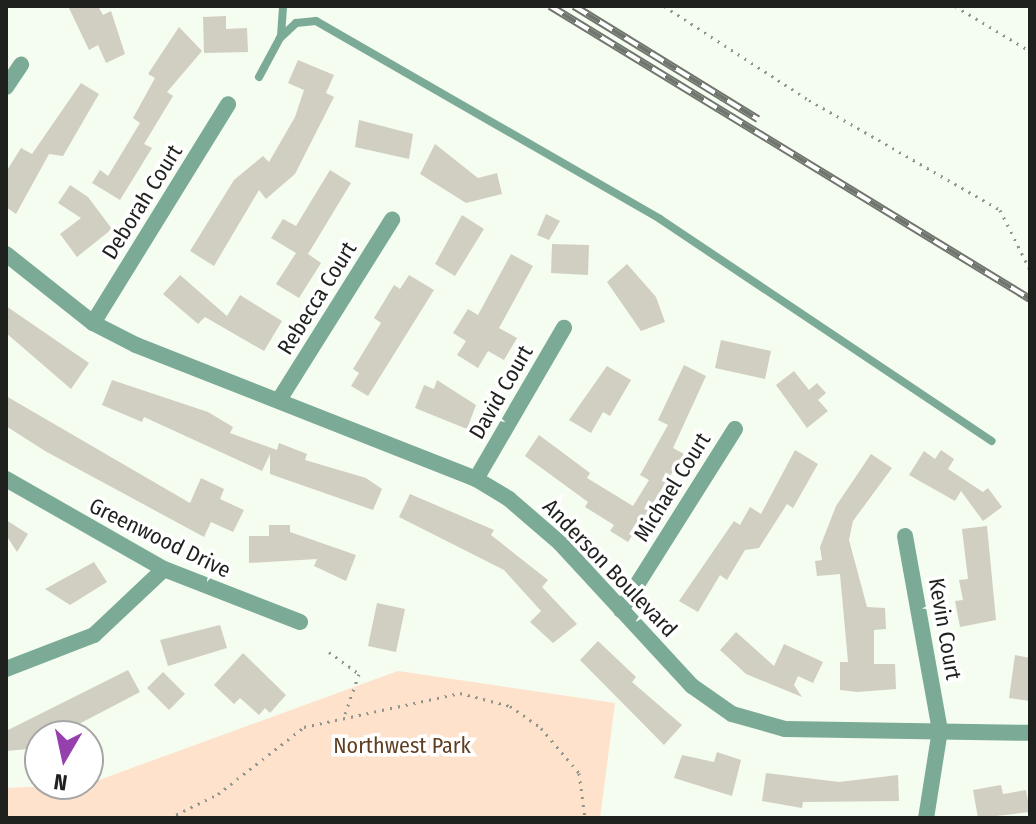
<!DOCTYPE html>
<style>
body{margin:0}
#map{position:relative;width:1036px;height:824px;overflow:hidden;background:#f5fcf0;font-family:"Fira Sans Condensed",sans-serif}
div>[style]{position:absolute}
.green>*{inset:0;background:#fee2cb}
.building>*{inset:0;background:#d1cfc2}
.path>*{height:3px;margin-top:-1.5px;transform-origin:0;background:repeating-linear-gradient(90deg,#90958d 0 2px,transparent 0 8px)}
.service>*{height:8px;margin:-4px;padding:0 4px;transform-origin:4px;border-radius:4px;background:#7baa96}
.minor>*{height:16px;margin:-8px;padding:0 8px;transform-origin:8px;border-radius:8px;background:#7baa96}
.rail>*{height:8px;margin-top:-4px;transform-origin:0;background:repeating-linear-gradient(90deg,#fff 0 15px,#70756e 0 30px);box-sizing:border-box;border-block:2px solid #70756e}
span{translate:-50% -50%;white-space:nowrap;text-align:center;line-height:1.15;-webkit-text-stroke:7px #fff;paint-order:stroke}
.street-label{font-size:22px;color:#1e211d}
.park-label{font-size:22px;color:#603f21}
.frame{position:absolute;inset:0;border:8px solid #1e211d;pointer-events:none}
.north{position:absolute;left:24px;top:720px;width:80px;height:80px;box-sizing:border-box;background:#fff;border:2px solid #a5a6a5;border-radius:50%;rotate:189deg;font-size:22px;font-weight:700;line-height:32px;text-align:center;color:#1e211d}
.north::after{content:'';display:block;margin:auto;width:28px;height:36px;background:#9640ad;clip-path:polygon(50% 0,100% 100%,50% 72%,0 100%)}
</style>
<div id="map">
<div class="green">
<i style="clip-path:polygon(398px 671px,615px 703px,600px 818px,6px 818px,6px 788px,88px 784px)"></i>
</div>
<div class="building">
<i style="clip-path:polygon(68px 6px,98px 6px,103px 15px,111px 11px,125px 54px,106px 63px,98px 45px,89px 50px)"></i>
<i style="clip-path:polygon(226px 16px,226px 29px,247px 28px,248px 52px,204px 53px,203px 17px)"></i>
<i style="clip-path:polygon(179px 27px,202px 51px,167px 92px,173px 96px,144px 144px,152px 148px,120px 200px,92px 183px,100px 170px,108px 176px,140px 123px,133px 118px,155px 78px,148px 74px)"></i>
<i style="clip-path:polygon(298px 60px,334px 75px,326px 93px,334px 97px,295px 174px,266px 199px,259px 190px,214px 266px,190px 251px,234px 180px,263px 156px,269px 162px,295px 117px,304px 90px,288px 83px)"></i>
<i style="clip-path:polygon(81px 83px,99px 94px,63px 156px,49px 154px,16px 214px,6px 207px,6px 172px,21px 148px,32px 154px)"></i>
<i style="clip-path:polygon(359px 120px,413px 134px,409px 159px,355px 147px)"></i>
<i style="clip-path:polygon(435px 144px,478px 178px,497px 173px,502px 194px,466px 203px,420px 174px)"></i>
<i style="clip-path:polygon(330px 170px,351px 183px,308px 254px,321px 263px,299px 298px,276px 284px,296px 253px,271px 238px,283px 219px,296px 226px)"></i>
<i style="clip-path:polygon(70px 185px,88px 197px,112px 229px,77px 257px,60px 234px,81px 218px,58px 203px)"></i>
<i style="clip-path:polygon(546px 214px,560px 221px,549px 240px,537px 235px)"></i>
<i style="clip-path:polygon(462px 215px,484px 229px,455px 276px,435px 264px)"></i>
<i style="clip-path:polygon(552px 244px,589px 245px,588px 275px,551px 273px)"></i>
<i style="clip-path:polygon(511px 254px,533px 266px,499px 328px,517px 338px,504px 360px,488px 351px,478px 368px,457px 355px,466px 341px,453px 333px,468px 309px,478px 315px)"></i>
<i style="clip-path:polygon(627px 264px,656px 297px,665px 322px,641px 331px,607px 282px)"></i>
<i style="clip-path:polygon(180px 275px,227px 316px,240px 295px,282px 321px,264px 351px,205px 317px,198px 324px,163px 294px)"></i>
<i style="clip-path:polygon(409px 275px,434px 290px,368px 396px,351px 386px,359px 373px,353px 369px,381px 323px,374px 318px,394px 285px,400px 289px)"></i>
<i style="clip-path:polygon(6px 306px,89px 363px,71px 389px,6px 333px)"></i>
<i style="clip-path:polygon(721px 340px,771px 351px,765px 379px,715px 368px)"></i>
<i style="clip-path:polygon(684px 365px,706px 376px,673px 448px,684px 454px,628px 542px,610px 531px,614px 525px,585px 507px,588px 502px,525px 456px,539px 435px,590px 473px,587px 478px,633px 506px,649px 480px,640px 475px,668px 425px,658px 420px)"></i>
<i style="clip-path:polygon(607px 366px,631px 380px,610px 416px,603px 412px,591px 433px,569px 420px)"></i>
<i style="clip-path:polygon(794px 371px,809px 390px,817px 383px,826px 393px,818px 400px,828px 411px,807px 428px,776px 385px)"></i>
<i style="clip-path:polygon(112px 380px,208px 412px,233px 427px,230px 433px,277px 450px,279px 443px,307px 454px,305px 460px,366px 478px,382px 489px,373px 510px,270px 474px,270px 454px,262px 471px,144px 417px,142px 422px,102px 405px)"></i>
<i style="clip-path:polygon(437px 380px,476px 405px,467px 429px,415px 408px,424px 385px,434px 389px)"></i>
<i style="clip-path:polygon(6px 396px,190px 503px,201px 478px,224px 489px,220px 499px,244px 510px,233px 532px,211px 522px,204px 537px,45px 451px,6px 426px)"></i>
<i style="clip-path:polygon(795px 450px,818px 464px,793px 508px,787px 504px,759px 548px,745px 550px,727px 580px,720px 575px,698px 612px,679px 601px,734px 521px,740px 525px,750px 507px,761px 514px)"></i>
<i style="clip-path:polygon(941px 450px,954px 459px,948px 469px,983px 492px,988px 488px,1002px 507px,983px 521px,961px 491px,955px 501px,909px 475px,924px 451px,935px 459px)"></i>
<i style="clip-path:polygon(871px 454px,892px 468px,853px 521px,849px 540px,867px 607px,885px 608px,886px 629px,874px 630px,874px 664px,895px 664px,896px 689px,857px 692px,840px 690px,840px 662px,848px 662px,840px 574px,817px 576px,815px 561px,822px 560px,820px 547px,836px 506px)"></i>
<i style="clip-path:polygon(410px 494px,494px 530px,491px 535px,548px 580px,542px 587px,577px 624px,553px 643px,530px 622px,541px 611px,504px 570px,399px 517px)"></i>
<i style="clip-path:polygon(6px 520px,28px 534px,17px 552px,6px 535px)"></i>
<i style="clip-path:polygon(269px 525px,290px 525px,290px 532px,356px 555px,346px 581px,314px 566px,317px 559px,249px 563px,249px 536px,269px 536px)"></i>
<i style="clip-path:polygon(987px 526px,996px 620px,960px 627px,955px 601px,963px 600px,959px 580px,968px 579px,962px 529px)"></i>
<i style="clip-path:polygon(94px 562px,107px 582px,70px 605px,45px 589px)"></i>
<i style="clip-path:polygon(377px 603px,405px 609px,396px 652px,368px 646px)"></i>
<i style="clip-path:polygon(220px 625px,227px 648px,168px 666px,160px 640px)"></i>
<i style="clip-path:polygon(736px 632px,774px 666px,784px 644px,823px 662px,813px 683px,798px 676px,794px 685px,802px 697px,746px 674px,720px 650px)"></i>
<i style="clip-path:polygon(598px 641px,636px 677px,632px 682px,682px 725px,664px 745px,580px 660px)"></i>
<i style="clip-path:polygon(243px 653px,286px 695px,270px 713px,265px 708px,259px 715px,240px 698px,234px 704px,214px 685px)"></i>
<i style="clip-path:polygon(1015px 655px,1030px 658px,1030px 701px,1009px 698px)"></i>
<i style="clip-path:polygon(128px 670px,140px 692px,56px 736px,40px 736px,40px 748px,6px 751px,6px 731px)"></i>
<i style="clip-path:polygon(163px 672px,185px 694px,169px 710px,147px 688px)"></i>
<i style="clip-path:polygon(717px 752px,741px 760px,732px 796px,674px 778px,682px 755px,714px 762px)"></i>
<i style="clip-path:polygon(766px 773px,839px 782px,898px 775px,899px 801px,803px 802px,802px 808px,762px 801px)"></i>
<i style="clip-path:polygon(1001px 785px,1003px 794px,1026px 790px,1030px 812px,978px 818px,973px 790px)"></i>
</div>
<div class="path">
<i style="left:664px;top:6px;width:173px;rotate:33deg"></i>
<i style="left:809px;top:100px;width:220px;rotate:29.9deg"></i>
<i style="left:1000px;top:210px;width:67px;rotate:63.4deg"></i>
<i style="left:955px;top:6px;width:87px;rotate:31deg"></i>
<i style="left:329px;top:652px;width:37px;rotate:36deg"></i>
<i style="left:359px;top:674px;width:42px;rotate:109.3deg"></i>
<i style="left:6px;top:815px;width:8px;rotate:23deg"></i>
<i style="left:169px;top:818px;width:55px;rotate:-26.1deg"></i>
<i style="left:218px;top:794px;width:109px;rotate:-37.9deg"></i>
<i style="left:304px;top:727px;width:160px;rotate:-12.3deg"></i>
<i style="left:460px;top:693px;width:52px;rotate:14.6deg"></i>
<i style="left:510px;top:706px;width:38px;rotate:35deg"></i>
<i style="left:541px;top:728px;width:59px;rotate:49.8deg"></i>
<i style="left:579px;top:773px;width:45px;rotate:82.4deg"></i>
</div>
<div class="service">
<i style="left:280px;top:38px;width:22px;rotate:-43deg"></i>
<i style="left:296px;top:23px;width:20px;rotate:-6deg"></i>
<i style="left:316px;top:21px;width:397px;rotate:29.9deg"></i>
<i style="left:660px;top:219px;width:399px;rotate:33.8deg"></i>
<i style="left:259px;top:77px;width:47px;rotate:-61.8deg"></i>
<i style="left:281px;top:36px;width:30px;rotate:-86deg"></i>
</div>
<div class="minor">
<i style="left:6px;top:87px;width:27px;rotate:-56deg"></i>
<i style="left:6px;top:254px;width:111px;rotate:38.4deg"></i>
<i style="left:93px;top:323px;width:48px;rotate:27.1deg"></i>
<i style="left:136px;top:345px;width:365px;rotate:21.5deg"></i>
<i style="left:476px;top:479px;width:39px;rotate:31deg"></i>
<i style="left:509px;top:499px;width:67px;rotate:40.8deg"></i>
<i style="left:560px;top:543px;width:195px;rotate:47.3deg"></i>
<i style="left:692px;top:686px;width:49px;rotate:35deg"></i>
<i style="left:732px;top:714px;width:55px;rotate:15.8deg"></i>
<i style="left:785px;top:729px;width:245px;rotate:0.9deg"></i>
<i style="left:93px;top:323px;width:257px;rotate:-58.3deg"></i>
<i style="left:279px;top:400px;width:213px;rotate:-57.9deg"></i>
<i style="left:6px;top:479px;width:182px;rotate:29.7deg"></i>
<i style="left:164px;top:569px;width:146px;rotate:21.3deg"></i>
<i style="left:476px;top:479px;width:175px;rotate:-59.8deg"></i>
<i style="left:905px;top:536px;width:197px;rotate:79.8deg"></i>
<i style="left:940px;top:730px;width:89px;rotate:99deg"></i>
<i style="left:621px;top:610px;width:214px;rotate:-57.8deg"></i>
<i style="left:6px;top:669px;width:94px;rotate:-21.1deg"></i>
<i style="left:94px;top:635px;width:96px;rotate:-43.3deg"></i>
</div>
<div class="rail">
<i style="left:550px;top:6px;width:562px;rotate:31.4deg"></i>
<i style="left:574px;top:6px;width:216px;rotate:31.6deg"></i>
</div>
<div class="street-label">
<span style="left:142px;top:202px;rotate:-58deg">Deborah Court</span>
<span style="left:317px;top:298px;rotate:-58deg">Rebecca Court</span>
<span style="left:501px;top:392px;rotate:-60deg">David Court</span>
<span style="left:672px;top:487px;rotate:-58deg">Michael Court</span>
<span style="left:160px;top:538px;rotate:26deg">Greenwood Drive</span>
<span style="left:610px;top:568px;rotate:46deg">Anderson Boulevard</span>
<span style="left:945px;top:629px;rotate:80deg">Kevin Court</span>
</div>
<div class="park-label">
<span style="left:402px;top:746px">Northwest Park</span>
</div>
<div class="frame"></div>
<div class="north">N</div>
</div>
